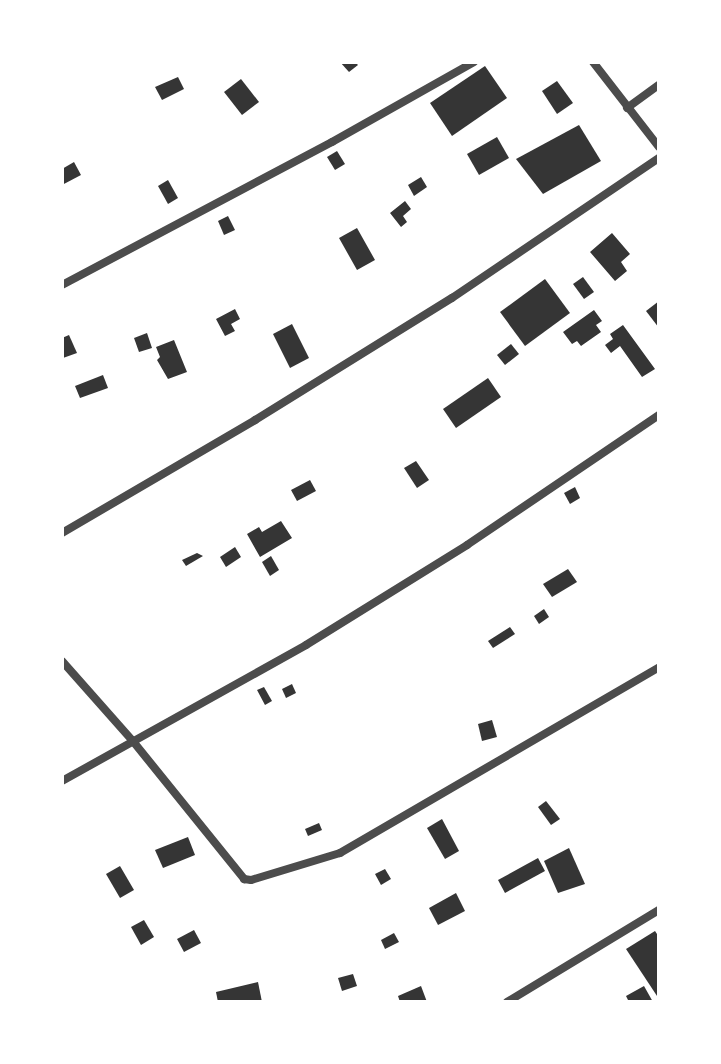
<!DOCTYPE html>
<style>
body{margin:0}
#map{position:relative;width:721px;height:1064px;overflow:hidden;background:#fff;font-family:"Exo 2",sans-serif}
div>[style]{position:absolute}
.building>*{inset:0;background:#353535}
.minor>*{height:8px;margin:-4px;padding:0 4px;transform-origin:4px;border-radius:4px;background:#4c4c4c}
span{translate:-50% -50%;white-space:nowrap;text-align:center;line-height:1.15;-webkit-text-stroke:8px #fff;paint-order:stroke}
.frame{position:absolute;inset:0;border:64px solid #fff;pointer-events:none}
</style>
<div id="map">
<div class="building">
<i style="clip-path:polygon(340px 62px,355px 62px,358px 65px,349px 72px)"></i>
<i style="clip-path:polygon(485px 66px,507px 98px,452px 136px,430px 103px)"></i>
<i style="clip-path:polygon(178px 77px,184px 89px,162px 100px,155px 87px)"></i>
<i style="clip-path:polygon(241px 79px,259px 102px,242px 115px,224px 92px)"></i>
<i style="clip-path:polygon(557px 81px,573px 103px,557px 114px,542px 91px)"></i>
<i style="clip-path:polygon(579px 125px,601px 161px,543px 194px,516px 159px)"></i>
<i style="clip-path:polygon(497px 137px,509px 158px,479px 175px,467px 154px)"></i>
<i style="clip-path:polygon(337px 151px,345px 164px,335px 170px,327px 157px)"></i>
<i style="clip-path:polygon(74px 162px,81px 175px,62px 185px,62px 169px)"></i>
<i style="clip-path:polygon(421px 177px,427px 187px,414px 196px,408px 185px)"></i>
<i style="clip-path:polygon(168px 180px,178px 198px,168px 204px,158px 186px)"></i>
<i style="clip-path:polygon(405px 201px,411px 209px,403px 216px,407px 222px,401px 227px,390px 213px)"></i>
<i style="clip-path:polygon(228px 216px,235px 230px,224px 235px,218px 221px)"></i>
<i style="clip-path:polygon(357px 228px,375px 260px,357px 270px,339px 238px)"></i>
<i style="clip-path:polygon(612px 233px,630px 254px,621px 262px,627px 271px,615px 281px,590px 252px)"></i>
<i style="clip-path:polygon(583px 277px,594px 292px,584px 299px,573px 284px)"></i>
<i style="clip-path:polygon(545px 279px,570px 313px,525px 346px,500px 312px)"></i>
<i style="clip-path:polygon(659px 301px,659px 328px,646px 311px)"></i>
<i style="clip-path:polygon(235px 309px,240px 319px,231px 324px,235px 331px,225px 336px,216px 319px)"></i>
<i style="clip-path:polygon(594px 310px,602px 321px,596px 325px,601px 332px,581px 346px,577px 341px,572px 344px,563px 332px)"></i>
<i style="clip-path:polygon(292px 324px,309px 358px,290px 368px,273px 334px)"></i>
<i style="clip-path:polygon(623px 325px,655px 369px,642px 377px,620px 346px,611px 353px,605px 345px,613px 339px,610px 334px)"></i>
<i style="clip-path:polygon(147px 333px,152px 348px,139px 352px,134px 338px)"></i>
<i style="clip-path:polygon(69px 335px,77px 353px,63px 358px,62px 338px)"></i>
<i style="clip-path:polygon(174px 340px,187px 372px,168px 379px,157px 360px,160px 357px,156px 347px)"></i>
<i style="clip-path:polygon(511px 344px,519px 354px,505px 365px,497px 355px)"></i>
<i style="clip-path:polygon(103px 375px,108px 388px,80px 398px,75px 386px)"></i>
<i style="clip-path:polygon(488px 378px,501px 397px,456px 428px,443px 409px)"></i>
<i style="clip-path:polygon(416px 461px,429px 480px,417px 488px,404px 468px)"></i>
<i style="clip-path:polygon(310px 480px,316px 491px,297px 501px,291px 490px)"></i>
<i style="clip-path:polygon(575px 487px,580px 498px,570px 504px,564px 493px)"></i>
<i style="clip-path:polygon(281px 521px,292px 538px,260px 557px,247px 534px,259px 527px,262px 532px)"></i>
<i style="clip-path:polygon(235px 547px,241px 557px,226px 567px,220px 557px)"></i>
<i style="clip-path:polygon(197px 553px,203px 556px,186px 566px,182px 560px)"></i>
<i style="clip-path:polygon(271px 556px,279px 570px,270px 576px,262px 562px)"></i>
<i style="clip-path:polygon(568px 569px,577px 582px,552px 597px,543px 584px)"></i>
<i style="clip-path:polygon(544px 609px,549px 617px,539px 624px,534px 616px)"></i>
<i style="clip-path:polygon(510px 627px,515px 634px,493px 648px,488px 641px)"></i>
<i style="clip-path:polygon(292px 684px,296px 693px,286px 698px,282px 689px)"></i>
<i style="clip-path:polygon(264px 687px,272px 701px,265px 705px,257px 690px)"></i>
<i style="clip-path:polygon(492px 720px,497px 737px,482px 741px,478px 724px)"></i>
<i style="clip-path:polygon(546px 801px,560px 819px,551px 825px,538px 807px)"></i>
<i style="clip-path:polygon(442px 819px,459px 851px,445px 859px,427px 828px)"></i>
<i style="clip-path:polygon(319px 823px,322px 830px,308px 836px,305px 829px)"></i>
<i style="clip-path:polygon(188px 837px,195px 855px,163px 868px,155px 850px)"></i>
<i style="clip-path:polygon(569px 848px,585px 884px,558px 893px,544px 861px)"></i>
<i style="clip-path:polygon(538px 858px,545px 871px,505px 893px,498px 880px)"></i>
<i style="clip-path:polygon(120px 866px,134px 890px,120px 898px,106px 874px)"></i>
<i style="clip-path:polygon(385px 869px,391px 879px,381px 885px,375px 874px)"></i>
<i style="clip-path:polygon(456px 893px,465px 911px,438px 925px,429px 908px)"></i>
<i style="clip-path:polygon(144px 920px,154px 937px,141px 945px,131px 927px)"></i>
<i style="clip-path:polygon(194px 930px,201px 943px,184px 952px,177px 939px)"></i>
<i style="clip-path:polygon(655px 931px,659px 937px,659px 999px,626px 949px)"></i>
<i style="clip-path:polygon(394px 933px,399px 942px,385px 949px,381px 940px)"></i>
<i style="clip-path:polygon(353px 974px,357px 986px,342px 991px,338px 978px)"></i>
<i style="clip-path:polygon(258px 982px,262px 1002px,218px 1002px,216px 992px)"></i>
<i style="clip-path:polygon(421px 986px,427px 1002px,400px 1002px,398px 996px)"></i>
<i style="clip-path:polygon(644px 986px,653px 1002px,629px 1002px,626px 996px)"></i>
</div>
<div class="minor">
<i style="left:593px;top:62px;width:108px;rotate:52.2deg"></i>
<i style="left:627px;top:108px;width:39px;rotate:-36deg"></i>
<i style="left:62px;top:285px;width:306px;rotate:-27.9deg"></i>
<i style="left:332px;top:142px;width:163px;rotate:-29.4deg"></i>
<i style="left:62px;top:533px;width:224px;rotate:-30.3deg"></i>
<i style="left:255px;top:420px;width:232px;rotate:-31.8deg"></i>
<i style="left:452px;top:298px;width:250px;rotate:-34.1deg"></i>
<i style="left:62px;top:661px;width:106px;rotate:48.5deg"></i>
<i style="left:132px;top:740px;width:179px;rotate:51.1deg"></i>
<i style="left:244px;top:879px;width:7px;rotate:8deg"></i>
<i style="left:251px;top:880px;width:93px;rotate:-16.9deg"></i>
<i style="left:340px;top:853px;width:369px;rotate:-30.2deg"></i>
<i style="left:62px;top:781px;width:279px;rotate:-29.1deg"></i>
<i style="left:306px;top:645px;width:190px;rotate:-31.8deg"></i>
<i style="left:467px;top:545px;width:232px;rotate:-34.1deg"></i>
<i style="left:507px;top:1002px;width:178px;rotate:-31.2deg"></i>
</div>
<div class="frame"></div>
</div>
